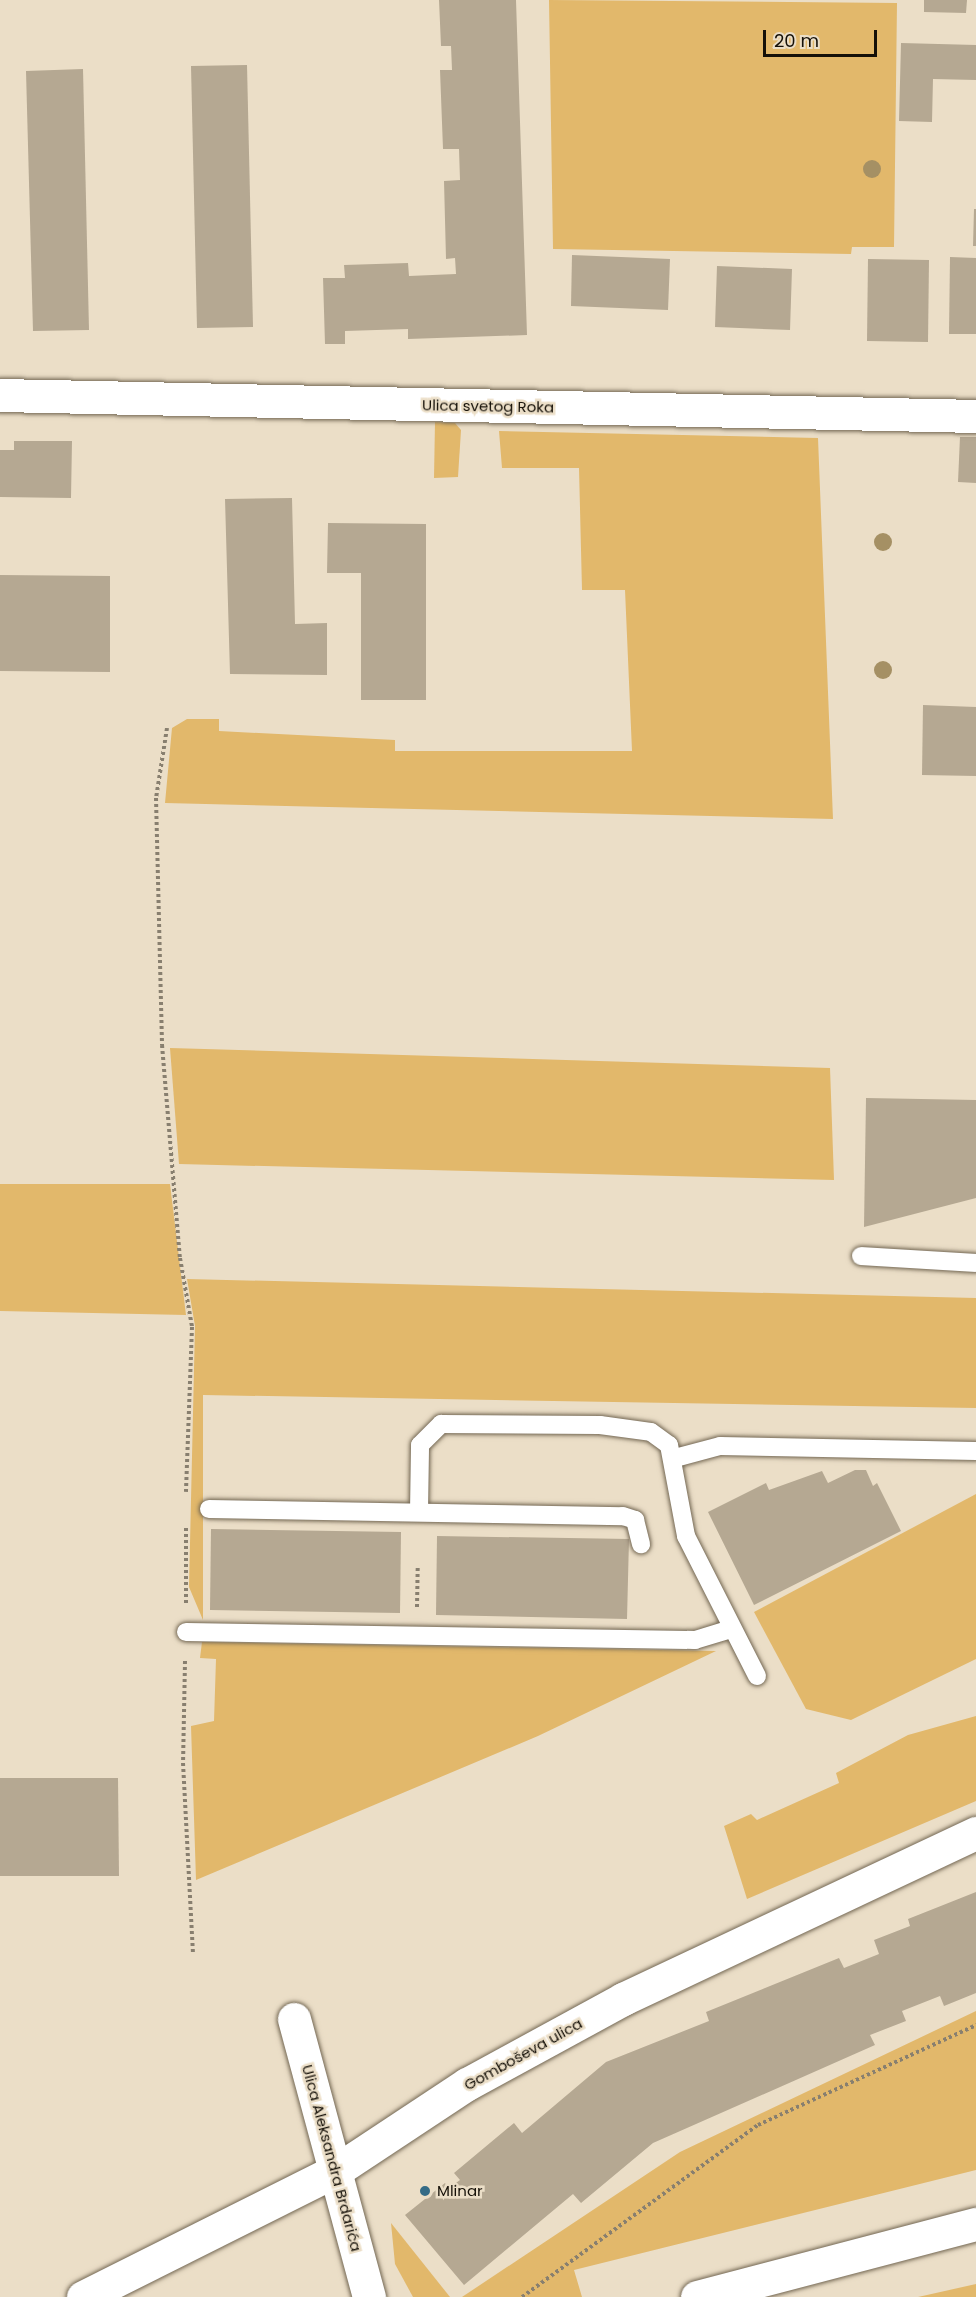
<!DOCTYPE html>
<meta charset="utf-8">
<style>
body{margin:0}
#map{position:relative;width:976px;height:2297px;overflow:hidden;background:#ebdec7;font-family:Poppins,sans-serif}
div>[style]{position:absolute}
.green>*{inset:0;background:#e2b86b}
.building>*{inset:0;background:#b5a892}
.path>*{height:4px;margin-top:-2px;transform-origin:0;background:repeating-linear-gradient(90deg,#887f6f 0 3px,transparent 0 6px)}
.roads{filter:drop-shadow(0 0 2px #736753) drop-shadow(0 0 2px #736753)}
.lane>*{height:18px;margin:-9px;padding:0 9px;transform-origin:9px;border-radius:9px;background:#fff}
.street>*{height:33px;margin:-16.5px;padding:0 16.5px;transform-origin:16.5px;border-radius:16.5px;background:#fff}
.trees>*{width:18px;height:18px;margin:-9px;border-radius:50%;background:#a59064}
.dots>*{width:16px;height:16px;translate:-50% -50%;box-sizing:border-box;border:3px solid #ebdec7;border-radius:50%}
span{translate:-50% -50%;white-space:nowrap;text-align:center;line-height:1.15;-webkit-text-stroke:5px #ebdec7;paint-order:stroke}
.street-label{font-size:15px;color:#151008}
.poi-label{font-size:15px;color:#151008}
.left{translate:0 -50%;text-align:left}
.scale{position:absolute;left:763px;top:30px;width:114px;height:27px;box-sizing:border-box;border:3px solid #151008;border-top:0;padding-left:8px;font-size:18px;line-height:21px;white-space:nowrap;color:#151008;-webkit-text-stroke:4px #ebdec7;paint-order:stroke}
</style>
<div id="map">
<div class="green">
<i style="clip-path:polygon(549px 0,897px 3px,894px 247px,852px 247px,851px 254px,553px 249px)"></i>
<i style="clip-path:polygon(435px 422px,455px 423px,461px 430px,458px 477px,434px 478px)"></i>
<i style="clip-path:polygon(499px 431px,818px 438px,833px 819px,165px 803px,172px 728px,187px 719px,219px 719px,219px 731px,395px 740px,395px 751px,632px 751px,625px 590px,582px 590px,579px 468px,502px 468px)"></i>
<i style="clip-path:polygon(170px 1048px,830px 1068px,834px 1180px,179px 1164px)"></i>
<i style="clip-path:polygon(0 1184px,170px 1184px,186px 1315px,0 1311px)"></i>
<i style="clip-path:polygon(187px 1279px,976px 1298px,976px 1408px,203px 1395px,203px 1620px,189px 1587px,195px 1326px)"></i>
<i style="clip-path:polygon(976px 1494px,976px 1659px,851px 1720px,806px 1709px,754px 1612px)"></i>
<i style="clip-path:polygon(202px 1642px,203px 1642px,716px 1651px,538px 1736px,196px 1880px,191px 1726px,214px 1721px,216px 1659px,200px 1658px)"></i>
<i style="clip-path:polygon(976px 1716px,976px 1801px,747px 1899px,724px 1826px,751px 1814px,757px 1820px,839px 1783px,836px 1773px,908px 1735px)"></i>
<i style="clip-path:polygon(976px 2011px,976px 2170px,574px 2270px,582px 2297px,462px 2297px,680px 2152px)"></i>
<i style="clip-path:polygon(391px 2223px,450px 2297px,413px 2297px,395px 2264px)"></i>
<i style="clip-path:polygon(976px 2284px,976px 2297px,918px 2297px)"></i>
</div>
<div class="building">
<i style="clip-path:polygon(439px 0,516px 0,527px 335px,408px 339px,408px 329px,345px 331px,345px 344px,325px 344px,323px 278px,345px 278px,344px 265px,408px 263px,409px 276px,456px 274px,455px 258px,446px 259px,444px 181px,460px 180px,459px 149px,443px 149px,440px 70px,452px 70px,451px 46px,441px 46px)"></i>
<i style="clip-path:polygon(924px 0,967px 0,966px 13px,924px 12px)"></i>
<i style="clip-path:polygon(901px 43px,976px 45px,976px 80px,933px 79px,932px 122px,899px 121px)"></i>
<i style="clip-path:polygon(247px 65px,253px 327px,197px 328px,191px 66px)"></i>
<i style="clip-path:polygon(83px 69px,89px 330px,33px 331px,26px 71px)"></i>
<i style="clip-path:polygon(974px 209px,976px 209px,976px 246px,973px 246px)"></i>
<i style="clip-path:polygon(572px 255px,670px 259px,668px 310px,571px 306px)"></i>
<i style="clip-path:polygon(950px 257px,976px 258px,976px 334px,949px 334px)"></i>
<i style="clip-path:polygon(868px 259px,929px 260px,928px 342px,867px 341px)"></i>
<i style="clip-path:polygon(717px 266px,792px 269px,790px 330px,715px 327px)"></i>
<i style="clip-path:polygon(960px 437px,976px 437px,976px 483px,958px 482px)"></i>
<i style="clip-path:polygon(14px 441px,72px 441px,71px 498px,0 497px,0 450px,14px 450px)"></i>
<i style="clip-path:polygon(292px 498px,295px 624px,327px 623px,327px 675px,230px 674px,225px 499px)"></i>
<i style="clip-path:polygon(328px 523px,426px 524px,426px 700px,361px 700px,361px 573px,327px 573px)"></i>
<i style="clip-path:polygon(0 575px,110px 576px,110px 672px,0 671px)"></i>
<i style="clip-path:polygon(923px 705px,976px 707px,976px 776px,922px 775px)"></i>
<i style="clip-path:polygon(866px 1098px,976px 1100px,976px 1198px,864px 1227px)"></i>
<i style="clip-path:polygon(855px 1470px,866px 1470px,873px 1486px,877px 1483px,901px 1531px,754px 1605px,708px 1512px,766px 1483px,769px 1490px,822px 1471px,828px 1483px)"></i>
<i style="clip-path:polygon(211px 1529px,401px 1532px,400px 1613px,210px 1610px)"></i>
<i style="clip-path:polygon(437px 1536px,629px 1539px,627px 1619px,436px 1615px)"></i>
<i style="clip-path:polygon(0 1778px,118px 1778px,119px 1876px,0 1876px)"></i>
<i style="clip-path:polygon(976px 1892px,976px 1993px,944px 2006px,940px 1996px,902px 2011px,906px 2021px,870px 2035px,875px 2045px,653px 2143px,581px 2203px,573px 2194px,464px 2285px,405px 2215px,445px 2183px,449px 2188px,460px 2180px,454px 2173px,514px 2123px,522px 2133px,606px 2062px,709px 2021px,706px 2012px,839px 1958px,844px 1968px,879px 1954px,874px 1940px,910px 1926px,908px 1919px)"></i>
</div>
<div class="path">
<i style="left:167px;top:728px;width:71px;rotate:98.9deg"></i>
<i style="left:156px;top:798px;width:247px;rotate:88.6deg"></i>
<i style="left:162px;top:1045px;width:214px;rotate:85.2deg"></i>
<i style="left:180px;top:1258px;width:70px;rotate:80.1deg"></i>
<i style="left:192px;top:1327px;width:165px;rotate:92.1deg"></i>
<i style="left:186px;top:1603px;width:77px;rotate:-90deg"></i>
<i style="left:417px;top:1607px;width:39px;rotate:-89deg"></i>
<i style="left:185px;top:1661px;width:102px;rotate:91.1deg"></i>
<i style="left:183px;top:1763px;width:192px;rotate:87deg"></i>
<i style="left:522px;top:2297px;width:292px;rotate:-36.1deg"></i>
<i style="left:758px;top:2125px;width:240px;rotate:-24.6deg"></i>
</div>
<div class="roads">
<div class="lane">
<i style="left:861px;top:1256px;width:115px;rotate:3.5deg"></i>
<i style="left:675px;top:1458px;width:47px;rotate:-14.9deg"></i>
<i style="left:720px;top:1446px;width:256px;rotate:1.1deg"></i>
<i style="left:209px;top:1509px;width:414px;rotate:1deg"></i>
<i style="left:623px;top:1516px;width:13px;rotate:18deg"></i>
<i style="left:635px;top:1520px;width:25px;rotate:76deg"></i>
<i style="left:419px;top:1512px;width:67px;rotate:-89.1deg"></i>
<i style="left:420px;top:1445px;width:30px;rotate:-45deg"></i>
<i style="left:441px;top:1424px;width:159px;rotate:0.4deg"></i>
<i style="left:600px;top:1425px;width:51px;rotate:7.8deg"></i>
<i style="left:651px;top:1432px;width:22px;rotate:36deg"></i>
<i style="left:669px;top:1445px;width:93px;rotate:79.4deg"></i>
<i style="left:686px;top:1536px;width:157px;rotate:63.1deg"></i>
<i style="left:186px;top:1632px;width:509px;rotate:0.9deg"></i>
<i style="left:695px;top:1640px;width:39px;rotate:-17deg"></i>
</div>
<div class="street">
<i style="left:0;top:395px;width:976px;rotate:1.23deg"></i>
<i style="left:294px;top:2019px;width:288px;rotate:74.9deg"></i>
<i style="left:83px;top:2297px;width:284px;rotate:-26.6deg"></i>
<i style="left:337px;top:2170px;width:156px;rotate:-33.5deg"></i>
<i style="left:467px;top:2084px;width:178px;rotate:-28.6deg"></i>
<i style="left:623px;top:1999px;width:390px;rotate:-25.2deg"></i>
<i style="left:697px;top:2297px;width:288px;rotate:-14.7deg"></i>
</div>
</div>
<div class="trees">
<i style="left:872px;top:169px"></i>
<i style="left:883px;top:542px"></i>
<i style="left:883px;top:670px"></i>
</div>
<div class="dots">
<i style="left:425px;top:2191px;background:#346b86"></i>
</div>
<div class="street-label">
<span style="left:488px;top:406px;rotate:1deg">Ulica svetog Roka</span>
<span style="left:523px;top:2054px;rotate:-29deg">Gomboševa ulica</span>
<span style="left:332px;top:2158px;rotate:75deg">Ulica Aleksandra Brdarića</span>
</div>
<div class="poi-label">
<span class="left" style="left:437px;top:2191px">Mlinar</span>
</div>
<div class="scale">20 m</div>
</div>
